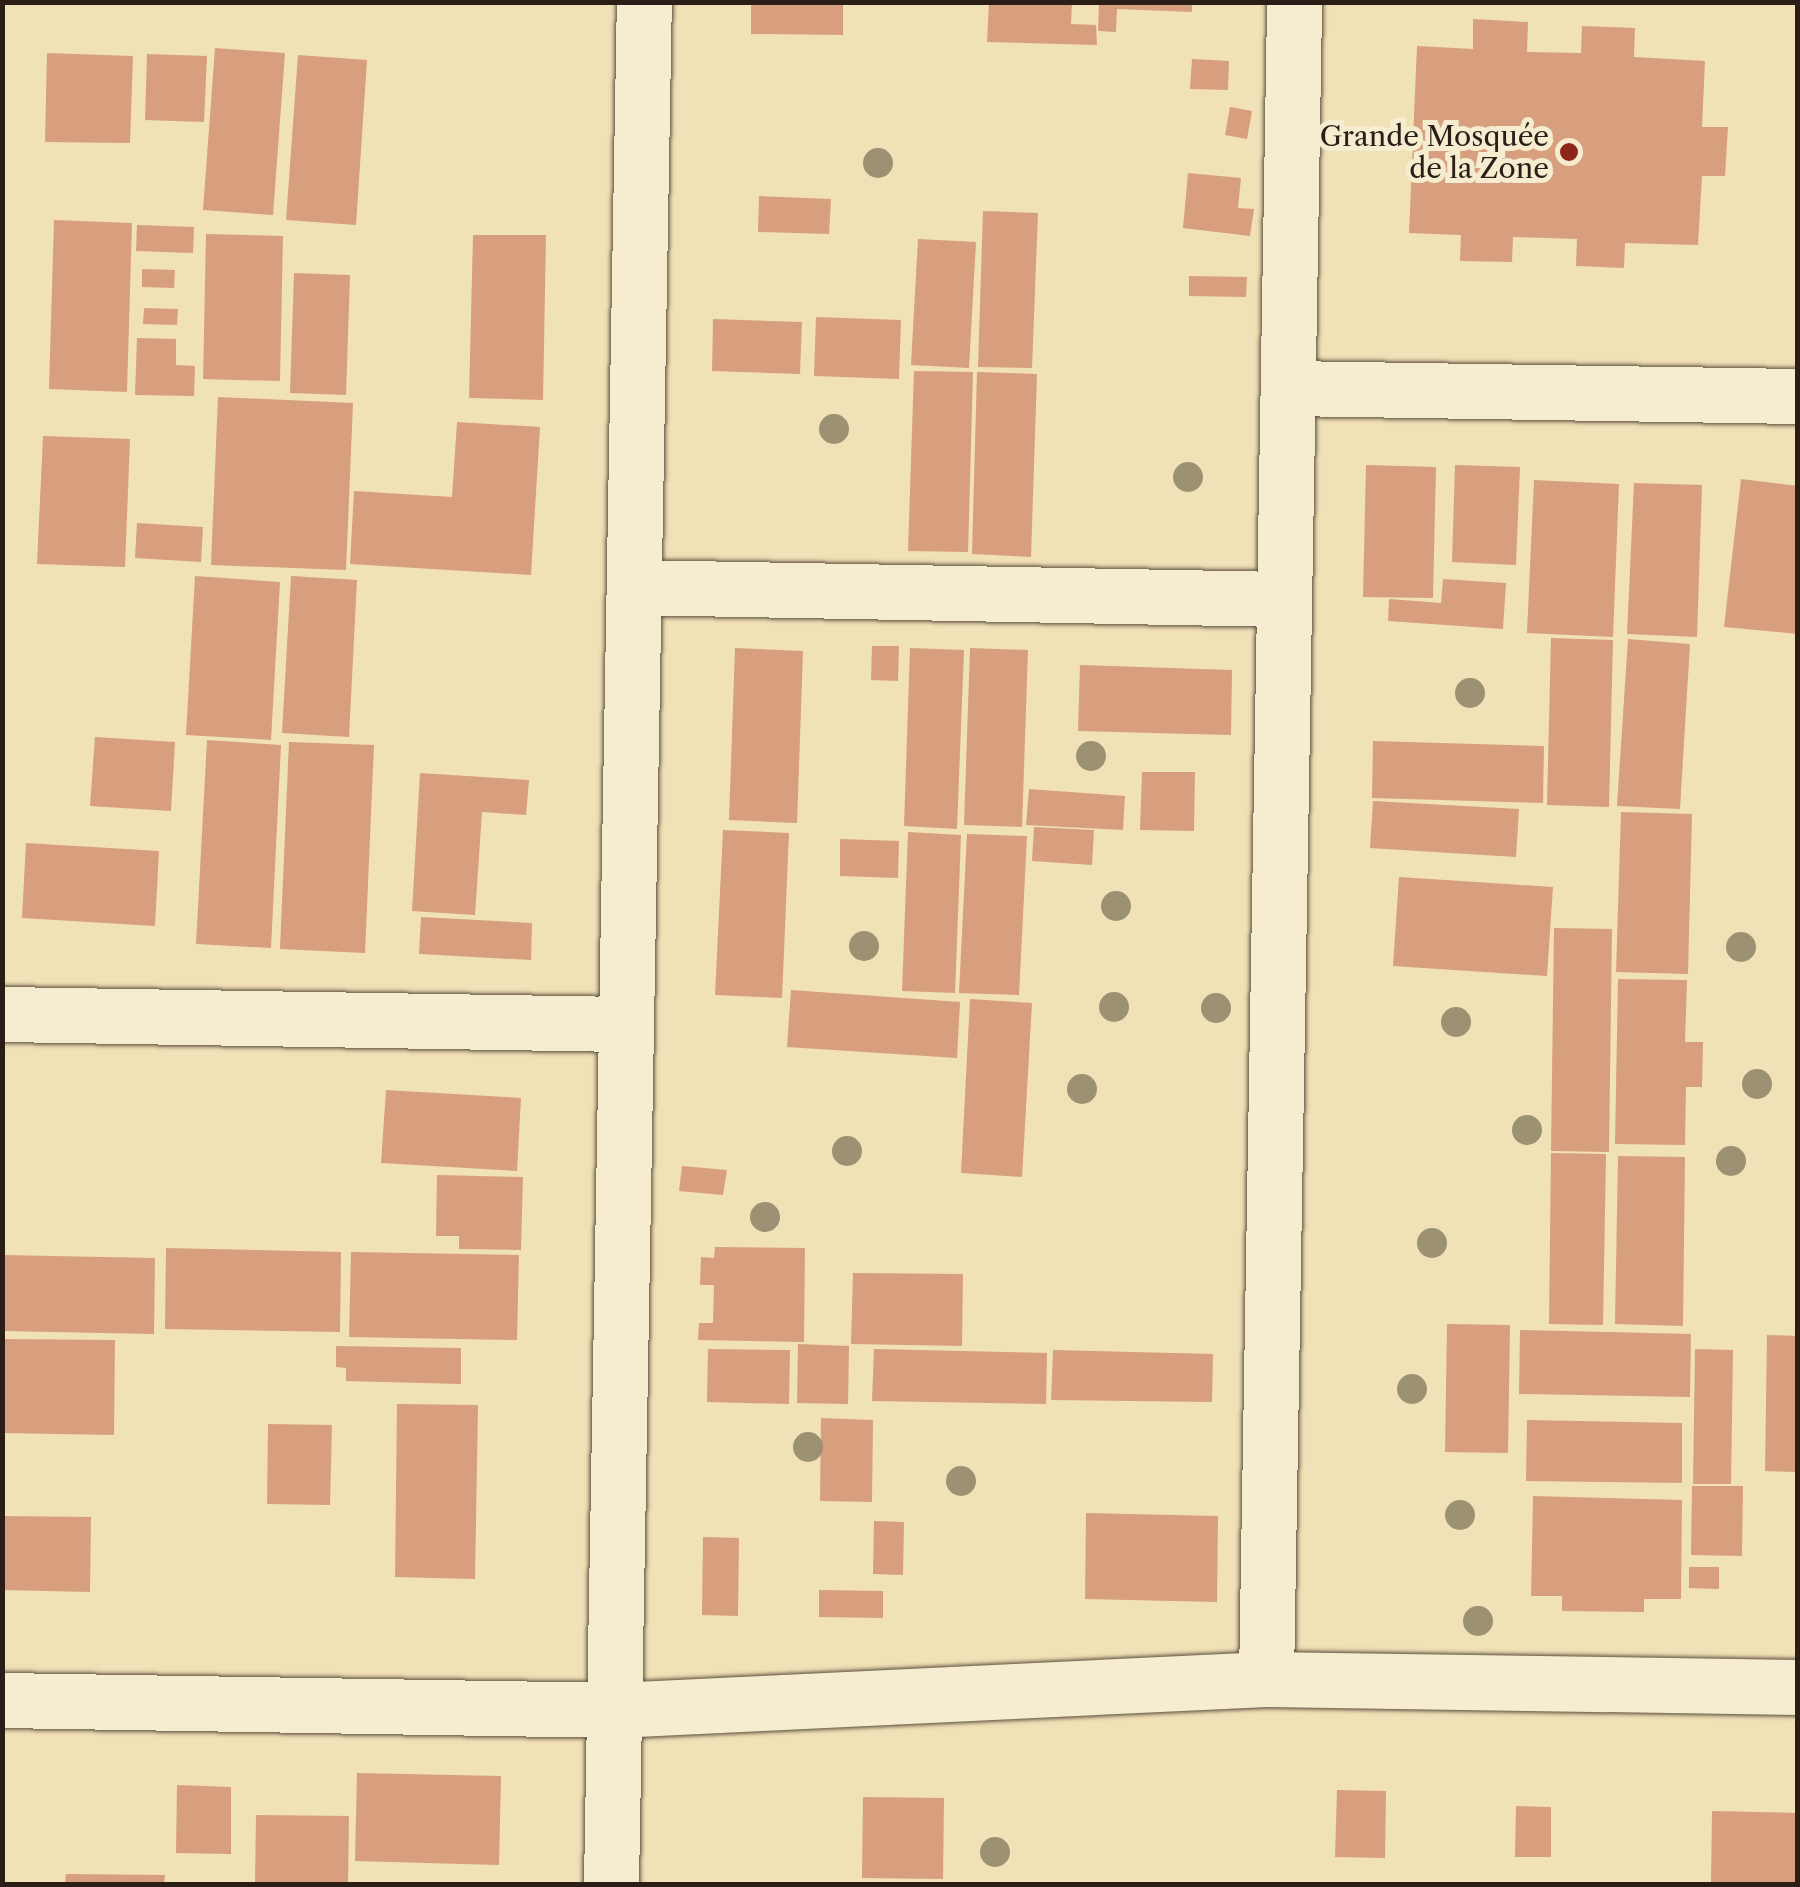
<!DOCTYPE html>
<meta charset="utf-8">
<style>
body{margin:0}
#map{position:relative;width:1800px;height:1887px;overflow:hidden;background:#f1e1b6;font-family:"Libre Caslon Text",serif}
div>[style]{position:absolute}
.building>*{inset:0;background:#d79f7e}
.roads{filter:drop-shadow(0 0 2px #5c4f3f) drop-shadow(0 0 2px #5c4f3f)}
.minor>*{height:55px;margin:-27.5px;padding:0 27.5px;transform-origin:27.5px;border-radius:27.5px;background:#f6ecd0}
.trees>*{width:30px;height:30px;margin:-15px;border-radius:50%;background:#9c9172}
.dots>*{width:28px;height:28px;translate:-50% -50%;box-sizing:border-box;border:5px solid #f6ecd0;border-radius:50%}
span{translate:-50% -50%;white-space:nowrap;text-align:center;line-height:1.15;-webkit-text-stroke:10px #f6ecd0;paint-order:stroke}
.poi-label{font-size:28px;color:#2b1e17}
.right{translate:-100% -50%;text-align:right}
.frame{position:absolute;inset:0;border:5px solid #2b1e17;pointer-events:none}
</style>
<div id="map">
<div class="building">
<i style="clip-path:polygon(751px 2px,843px 2px,843px 35px,751px 34px)"></i>
<i style="clip-path:polygon(989px 2px,1072px 2px,1071px 24px,1096px 25px,1097px 45px,987px 42px)"></i>
<i style="clip-path:polygon(1099px 2px,1192px 2px,1192px 12px,1117px 9px,1116px 32px,1098px 31px)"></i>
<i style="clip-path:polygon(1473px 19px,1528px 22px,1527px 52px,1581px 53px,1582px 26px,1635px 28px,1634px 57px,1705px 61px,1702px 127px,1728px 127px,1725px 176px,1702px 176px,1698px 245px,1625px 243px,1624px 268px,1576px 266px,1577px 239px,1513px 237px,1512px 262px,1460px 261px,1461px 235px,1409px 233px,1417px 46px,1473px 49px)"></i>
<i style="clip-path:polygon(215px 48px,285px 53px,273px 215px,203px 210px)"></i>
<i style="clip-path:polygon(47px 53px,133px 56px,130px 143px,45px 142px)"></i>
<i style="clip-path:polygon(147px 54px,207px 56px,204px 122px,145px 120px)"></i>
<i style="clip-path:polygon(298px 55px,367px 60px,356px 225px,286px 220px)"></i>
<i style="clip-path:polygon(1192px 59px,1229px 61px,1228px 90px,1190px 89px)"></i>
<i style="clip-path:polygon(1230px 107px,1252px 111px,1247px 139px,1225px 135px)"></i>
<i style="clip-path:polygon(1188px 173px,1241px 178px,1238px 208px,1254px 209px,1250px 236px,1183px 228px)"></i>
<i style="clip-path:polygon(759px 196px,831px 199px,829px 234px,758px 232px)"></i>
<i style="clip-path:polygon(983px 211px,1038px 213px,1032px 368px,978px 367px)"></i>
<i style="clip-path:polygon(54px 220px,132px 223px,127px 392px,49px 389px)"></i>
<i style="clip-path:polygon(137px 225px,194px 227px,193px 253px,136px 251px)"></i>
<i style="clip-path:polygon(206px 234px,283px 236px,280px 381px,203px 379px)"></i>
<i style="clip-path:polygon(473px 235px,546px 235px,543px 400px,469px 398px)"></i>
<i style="clip-path:polygon(918px 239px,976px 242px,969px 368px,911px 365px)"></i>
<i style="clip-path:polygon(142px 269px,175px 270px,174px 288px,142px 287px)"></i>
<i style="clip-path:polygon(294px 273px,350px 275px,346px 395px,290px 393px)"></i>
<i style="clip-path:polygon(1189px 276px,1247px 277px,1246px 297px,1189px 296px)"></i>
<i style="clip-path:polygon(144px 308px,178px 309px,177px 325px,143px 324px)"></i>
<i style="clip-path:polygon(816px 317px,901px 320px,899px 379px,814px 376px)"></i>
<i style="clip-path:polygon(713px 319px,802px 322px,800px 374px,712px 371px)"></i>
<i style="clip-path:polygon(137px 338px,176px 339px,176px 365px,195px 366px,194px 396px,135px 395px)"></i>
<i style="clip-path:polygon(914px 371px,973px 372px,968px 552px,908px 551px)"></i>
<i style="clip-path:polygon(977px 372px,1037px 374px,1031px 557px,972px 554px)"></i>
<i style="clip-path:polygon(218px 397px,353px 403px,346px 570px,211px 565px)"></i>
<i style="clip-path:polygon(457px 422px,540px 427px,531px 575px,350px 564px,354px 491px,452px 497px)"></i>
<i style="clip-path:polygon(43px 436px,130px 439px,125px 567px,37px 564px)"></i>
<i style="clip-path:polygon(1366px 465px,1436px 467px,1433px 598px,1363px 597px)"></i>
<i style="clip-path:polygon(1455px 465px,1520px 467px,1516px 565px,1452px 562px)"></i>
<i style="clip-path:polygon(1741px 479px,1798px 486px,1798px 634px,1724px 627px)"></i>
<i style="clip-path:polygon(1534px 480px,1619px 484px,1613px 637px,1527px 633px)"></i>
<i style="clip-path:polygon(1634px 483px,1702px 485px,1697px 637px,1627px 634px)"></i>
<i style="clip-path:polygon(137px 523px,203px 527px,201px 562px,135px 558px)"></i>
<i style="clip-path:polygon(195px 576px,280px 582px,271px 740px,186px 735px)"></i>
<i style="clip-path:polygon(291px 576px,357px 580px,349px 737px,282px 733px)"></i>
<i style="clip-path:polygon(1443px 579px,1506px 583px,1503px 629px,1388px 621px,1389px 599px,1441px 603px)"></i>
<i style="clip-path:polygon(1551px 638px,1613px 640px,1609px 807px,1547px 805px)"></i>
<i style="clip-path:polygon(1628px 639px,1690px 644px,1680px 809px,1617px 806px)"></i>
<i style="clip-path:polygon(872px 646px,899px 646px,898px 681px,871px 680px)"></i>
<i style="clip-path:polygon(735px 648px,803px 651px,797px 823px,729px 820px)"></i>
<i style="clip-path:polygon(910px 648px,964px 650px,957px 829px,904px 826px)"></i>
<i style="clip-path:polygon(970px 648px,1028px 650px,1022px 827px,964px 825px)"></i>
<i style="clip-path:polygon(1080px 665px,1232px 670px,1231px 735px,1078px 731px)"></i>
<i style="clip-path:polygon(95px 737px,175px 742px,171px 811px,90px 806px)"></i>
<i style="clip-path:polygon(207px 740px,281px 745px,271px 948px,196px 944px)"></i>
<i style="clip-path:polygon(1373px 741px,1544px 746px,1543px 803px,1372px 798px)"></i>
<i style="clip-path:polygon(289px 742px,374px 745px,365px 953px,280px 949px)"></i>
<i style="clip-path:polygon(1142px 772px,1195px 772px,1194px 831px,1140px 830px)"></i>
<i style="clip-path:polygon(420px 773px,529px 780px,526px 815px,482px 812px,475px 915px,412px 911px)"></i>
<i style="clip-path:polygon(1029px 789px,1125px 796px,1123px 830px,1026px 825px)"></i>
<i style="clip-path:polygon(1373px 801px,1519px 809px,1516px 857px,1370px 848px)"></i>
<i style="clip-path:polygon(1621px 812px,1692px 814px,1688px 974px,1616px 972px)"></i>
<i style="clip-path:polygon(1034px 827px,1094px 830px,1092px 865px,1032px 861px)"></i>
<i style="clip-path:polygon(723px 830px,789px 833px,782px 998px,715px 995px)"></i>
<i style="clip-path:polygon(908px 832px,961px 835px,955px 993px,902px 991px)"></i>
<i style="clip-path:polygon(967px 834px,1027px 836px,1019px 995px,959px 993px)"></i>
<i style="clip-path:polygon(840px 839px,899px 841px,898px 878px,840px 876px)"></i>
<i style="clip-path:polygon(26px 843px,159px 851px,155px 926px,22px 918px)"></i>
<i style="clip-path:polygon(1399px 877px,1553px 887px,1547px 976px,1393px 966px)"></i>
<i style="clip-path:polygon(421px 917px,532px 923px,531px 960px,419px 954px)"></i>
<i style="clip-path:polygon(1554px 928px,1612px 929px,1609px 1152px,1551px 1151px)"></i>
<i style="clip-path:polygon(1618px 979px,1687px 980px,1685px 1042px,1703px 1042px,1702px 1087px,1686px 1087px,1685px 1145px,1615px 1144px)"></i>
<i style="clip-path:polygon(791px 990px,960px 1002px,957px 1058px,787px 1047px)"></i>
<i style="clip-path:polygon(970px 999px,1032px 1003px,1022px 1177px,961px 1173px)"></i>
<i style="clip-path:polygon(386px 1090px,521px 1098px,517px 1171px,381px 1163px)"></i>
<i style="clip-path:polygon(1551px 1153px,1606px 1154px,1603px 1325px,1549px 1324px)"></i>
<i style="clip-path:polygon(1618px 1156px,1685px 1157px,1683px 1326px,1615px 1324px)"></i>
<i style="clip-path:polygon(682px 1166px,727px 1170px,723px 1195px,679px 1191px)"></i>
<i style="clip-path:polygon(437px 1175px,523px 1177px,521px 1250px,459px 1249px,459px 1236px,436px 1236px)"></i>
<i style="clip-path:polygon(715px 1247px,805px 1248px,804px 1342px,698px 1340px,699px 1323px,713px 1323px,714px 1285px,700px 1285px,701px 1257px,714px 1258px)"></i>
<i style="clip-path:polygon(166px 1248px,341px 1252px,340px 1332px,165px 1329px)"></i>
<i style="clip-path:polygon(351px 1252px,519px 1255px,517px 1340px,349px 1337px)"></i>
<i style="clip-path:polygon(2px 1255px,155px 1258px,154px 1334px,2px 1331px)"></i>
<i style="clip-path:polygon(853px 1273px,963px 1274px,962px 1346px,851px 1344px)"></i>
<i style="clip-path:polygon(1447px 1324px,1510px 1325px,1508px 1453px,1445px 1452px)"></i>
<i style="clip-path:polygon(1520px 1330px,1691px 1334px,1690px 1397px,1519px 1394px)"></i>
<i style="clip-path:polygon(1767px 1335px,1798px 1336px,1798px 1472px,1765px 1471px)"></i>
<i style="clip-path:polygon(2px 1339px,115px 1340px,114px 1435px,2px 1433px)"></i>
<i style="clip-path:polygon(798px 1344px,849px 1346px,848px 1404px,797px 1403px)"></i>
<i style="clip-path:polygon(336px 1346px,461px 1348px,461px 1384px,346px 1381px,346px 1368px,336px 1367px)"></i>
<i style="clip-path:polygon(708px 1349px,790px 1350px,789px 1404px,707px 1402px)"></i>
<i style="clip-path:polygon(874px 1349px,1047px 1353px,1046px 1404px,872px 1401px)"></i>
<i style="clip-path:polygon(1695px 1349px,1733px 1350px,1731px 1484px,1693px 1484px)"></i>
<i style="clip-path:polygon(1053px 1350px,1213px 1354px,1212px 1402px,1051px 1400px)"></i>
<i style="clip-path:polygon(397px 1404px,478px 1405px,475px 1579px,395px 1577px)"></i>
<i style="clip-path:polygon(821px 1418px,873px 1420px,872px 1502px,820px 1501px)"></i>
<i style="clip-path:polygon(1527px 1420px,1682px 1423px,1682px 1483px,1526px 1481px)"></i>
<i style="clip-path:polygon(268px 1424px,332px 1425px,330px 1505px,267px 1504px)"></i>
<i style="clip-path:polygon(1692px 1486px,1743px 1486px,1742px 1556px,1691px 1555px)"></i>
<i style="clip-path:polygon(1533px 1496px,1682px 1500px,1681px 1599px,1644px 1599px,1644px 1612px,1562px 1611px,1562px 1596px,1531px 1596px)"></i>
<i style="clip-path:polygon(1086px 1513px,1218px 1516px,1217px 1602px,1085px 1599px)"></i>
<i style="clip-path:polygon(2px 1516px,91px 1517px,90px 1592px,2px 1590px)"></i>
<i style="clip-path:polygon(874px 1521px,904px 1522px,903px 1575px,873px 1574px)"></i>
<i style="clip-path:polygon(703px 1537px,739px 1538px,738px 1616px,702px 1615px)"></i>
<i style="clip-path:polygon(1689px 1567px,1719px 1567px,1719px 1589px,1689px 1588px)"></i>
<i style="clip-path:polygon(819px 1590px,883px 1591px,883px 1618px,819px 1617px)"></i>
<i style="clip-path:polygon(357px 1773px,501px 1776px,499px 1865px,355px 1861px)"></i>
<i style="clip-path:polygon(177px 1785px,231px 1787px,231px 1854px,176px 1853px)"></i>
<i style="clip-path:polygon(1337px 1790px,1386px 1791px,1385px 1858px,1335px 1857px)"></i>
<i style="clip-path:polygon(863px 1797px,944px 1798px,943px 1879px,862px 1878px)"></i>
<i style="clip-path:polygon(1516px 1806px,1551px 1807px,1551px 1857px,1515px 1857px)"></i>
<i style="clip-path:polygon(1712px 1811px,1798px 1813px,1798px 1884px,1711px 1884px)"></i>
<i style="clip-path:polygon(256px 1815px,349px 1816px,348px 1884px,255px 1884px)"></i>
<i style="clip-path:polygon(66px 1874px,165px 1875px,164px 1884px,65px 1884px)"></i>
</div>
<div class="roads">
<div class="minor">
<i style="left:1288px;top:388px;width:510px;rotate:0.9deg"></i>
<i style="left:634px;top:587px;width:650px;rotate:1.06deg"></i>
<i style="left:2px;top:1014px;width:624px;rotate:0.92deg"></i>
<i style="left:1266px;top:1679px;width:1677px;rotate:-89.04deg"></i>
<i style="left:2px;top:1700px;width:613px;rotate:0.93deg"></i>
<i style="left:615px;top:1710px;width:652px;rotate:-2.73deg"></i>
<i style="left:1266px;top:1679px;width:532px;rotate:0.86deg"></i>
<i style="left:611px;top:1884px;width:1882px;rotate:-89deg"></i>
</div>
</div>
<div class="trees">
<i style="left:878px;top:163px"></i>
<i style="left:834px;top:429px"></i>
<i style="left:1188px;top:477px"></i>
<i style="left:1470px;top:693px"></i>
<i style="left:1091px;top:756px"></i>
<i style="left:1116px;top:906px"></i>
<i style="left:864px;top:946px"></i>
<i style="left:1741px;top:947px"></i>
<i style="left:1114px;top:1007px"></i>
<i style="left:1216px;top:1008px"></i>
<i style="left:1456px;top:1022px"></i>
<i style="left:1757px;top:1084px"></i>
<i style="left:1082px;top:1089px"></i>
<i style="left:1527px;top:1130px"></i>
<i style="left:847px;top:1151px"></i>
<i style="left:1731px;top:1161px"></i>
<i style="left:765px;top:1217px"></i>
<i style="left:1432px;top:1243px"></i>
<i style="left:1412px;top:1389px"></i>
<i style="left:808px;top:1447px"></i>
<i style="left:961px;top:1481px"></i>
<i style="left:1460px;top:1515px"></i>
<i style="left:1478px;top:1621px"></i>
<i style="left:995px;top:1852px"></i>
</div>
<div class="dots">
<i style="left:1569px;top:152px;background:#8f2418"></i>
</div>
<div class="poi-label">
<span class="right" style="left:1549px;top:152px">Grande Mosquée<br>de la Zone</span>
</div>
<div class="frame"></div>
</div>
